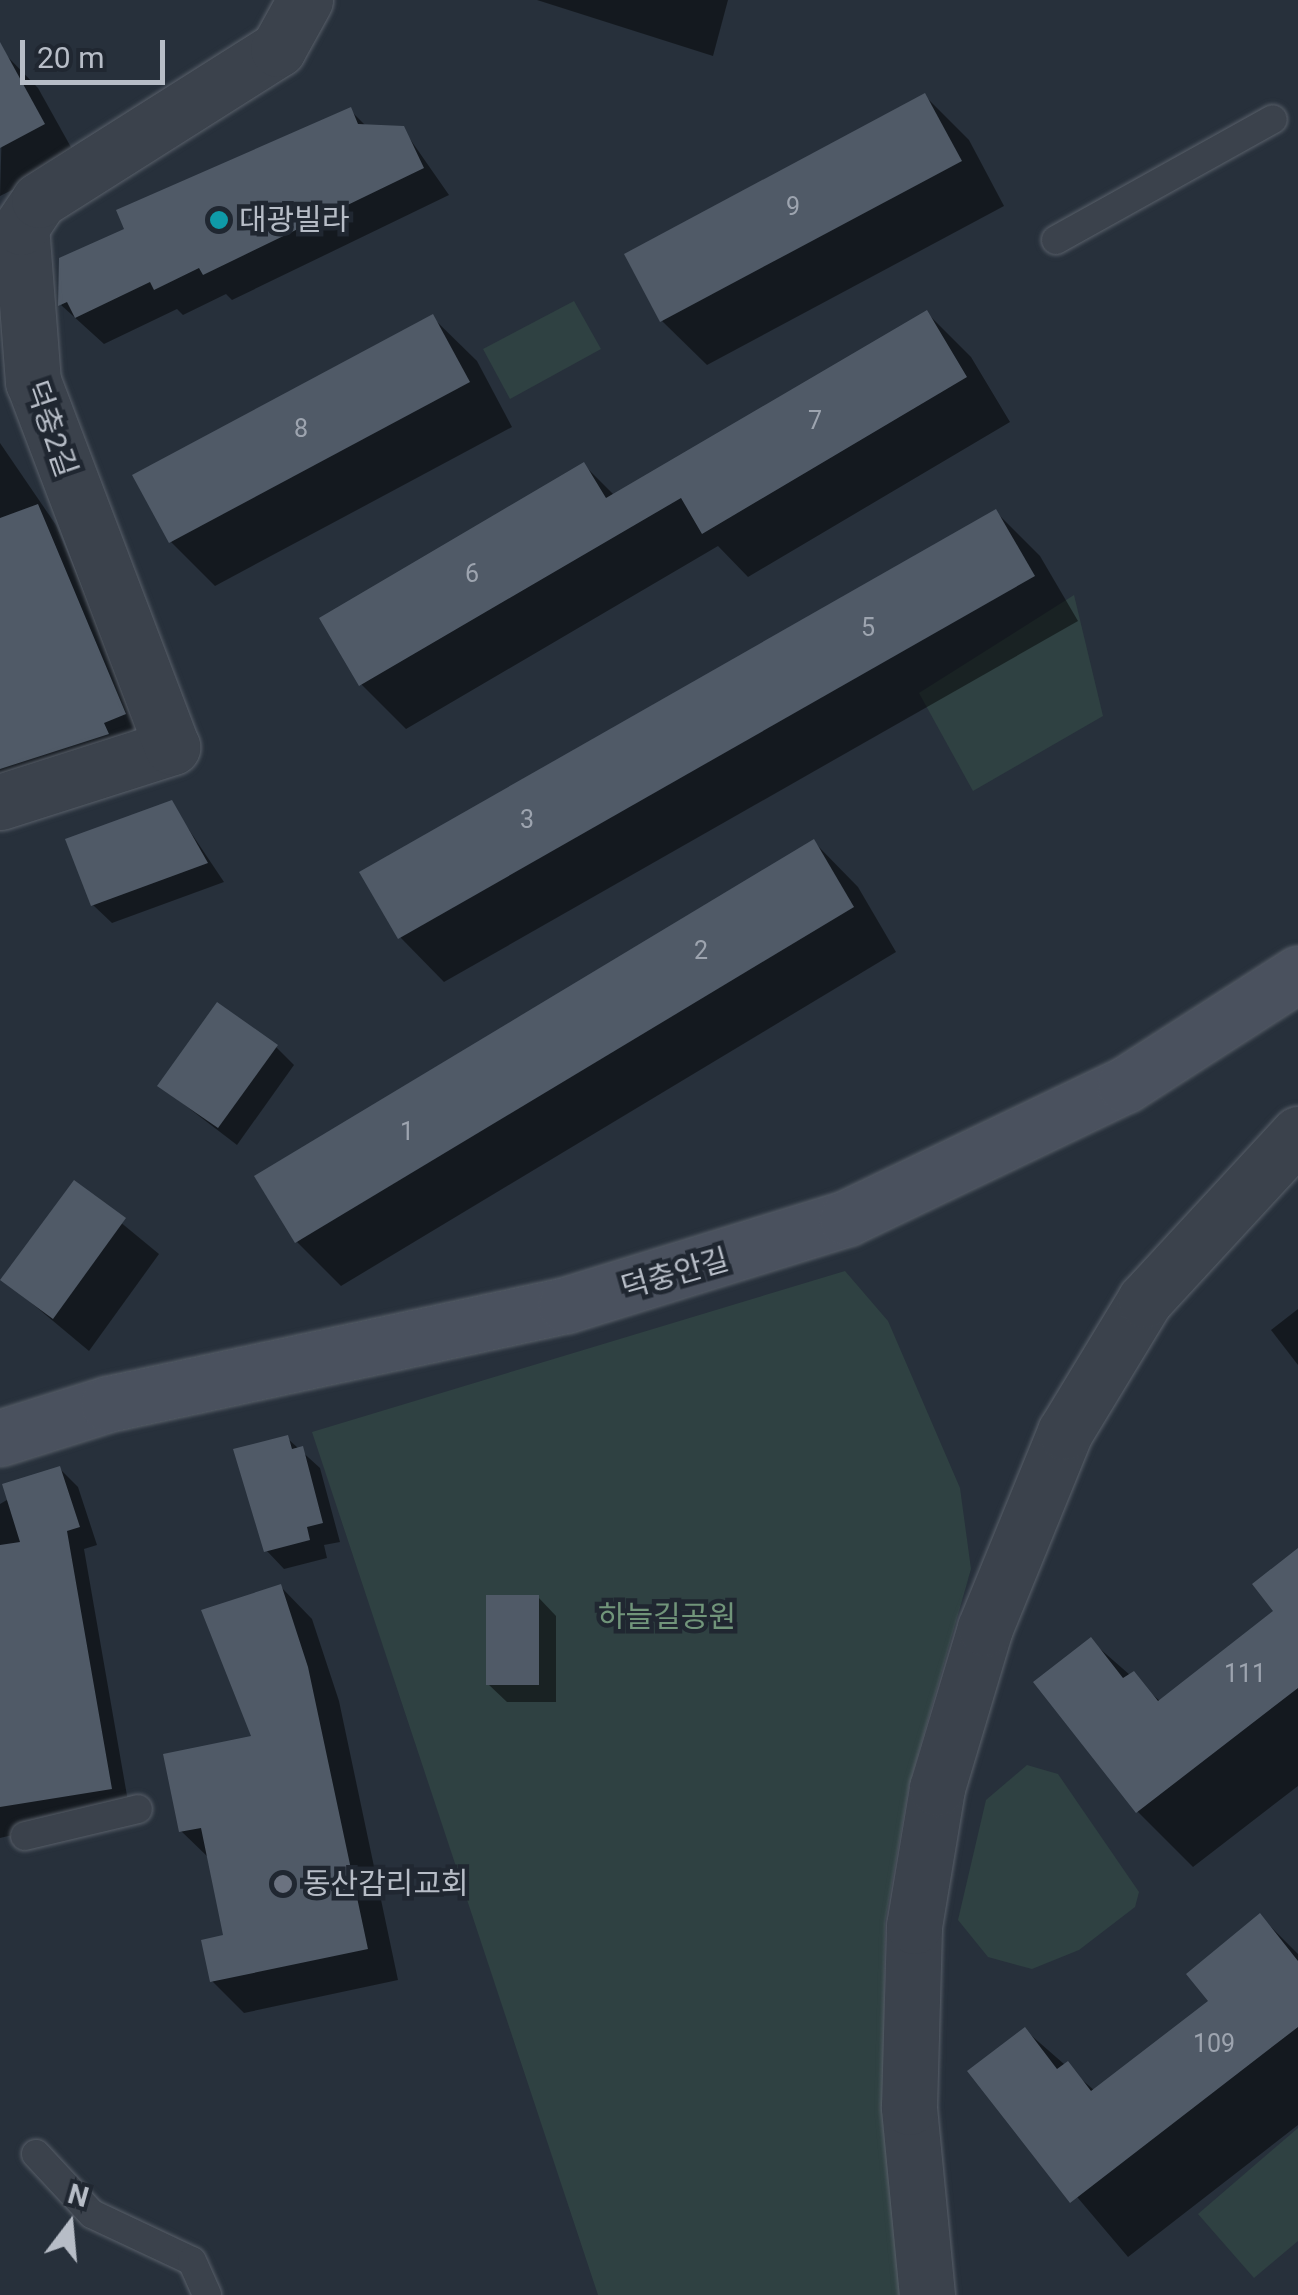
<!DOCTYPE html>
<meta charset="utf-8">
<style>
body{margin:0}
#map{position:relative;width:1298px;height:2295px;overflow:hidden;background:#27303b;font-family:Roboto,"Noto Sans KR",sans-serif}
div>[style]{position:absolute}
.green>*{inset:0;background:#2f4142}
.shadow>*{inset:0;background:#0007}
.building>*{inset:0;background:#505a67}
.roads{filter:drop-shadow(0 0 2px #59606a) drop-shadow(0 0 2px #59606a)}
.lane>*{height:28px;margin:-14px;padding:0 14px;transform-origin:14px;border-radius:14px;background:#3b424c}
.street>*{height:55px;margin:-27.5px;padding:0 27.5px;transform-origin:27.5px;border-radius:27.5px;background:#3b424c}
.secondary>*{height:55px;margin:-27.5px;padding:0 27.5px;transform-origin:27.5px;border-radius:27.5px;background:#4a515e}
.dots>*{width:28px;height:28px;translate:-50% -50%;box-sizing:border-box;border:5px solid #202731;border-radius:50%}
span{translate:-50% -50%;white-space:nowrap;text-align:center;line-height:1.15;-webkit-text-stroke:9px #202731;paint-order:stroke}
.number-label{font-size:25px;color:#9da4af}
.number-label span{-webkit-text-stroke-width:0}
.poi-label{font-size:30px;color:#b7bdc7}
.left{translate:0 -50%;text-align:left}
.street-label{font-size:30px;color:#b7bdc7}
.park-label{font-size:30px;color:#71957a}
.north{position:absolute;left:20px;top:2175px;width:100px;height:100px;-webkit-text-stroke:8px #202731;paint-order:stroke;rotate:16deg;font-size:28px;font-weight:700;line-height:40px;text-align:center;color:#b7bdc7}
.north::after{content:'';display:block;margin:auto;width:35px;height:45px;background:#b7bdc7;clip-path:polygon(50% 0,100% 100%,50% 72%,0 100%)}
.scale{position:absolute;left:20px;top:40px;width:145px;height:45px;box-sizing:border-box;border:5px solid #b7bdc7;border-top:0;padding-left:12px;font-size:30px;line-height:35px;white-space:nowrap;color:#b7bdc7;-webkit-text-stroke:8px #202731;paint-order:stroke}
</style>
<div id="map">
<div class="green">
<i style="clip-path:polygon(574px 301px,601px 349px,510px 399px,483px 349px)"></i>
<i style="clip-path:polygon(1074px 595px,1103px 716px,973px 791px,919px 693px)"></i>
<i style="clip-path:polygon(845px 1271px,888px 1321px,960px 1488px,971px 1569px,909px 1786px,885px 1922px,883px 2110px,900px 2295px,598px 2295px,312px 1432px)"></i>
<i style="clip-path:polygon(1027px 1765px,1058px 1774px,1139px 1892px,1135px 1907px,1079px 1950px,1032px 1969px,988px 1957px,958px 1920px,986px 1800px)"></i>
<i style="clip-path:polygon(1298px 2128px,1298px 2241px,1254px 2278px,1198px 2214px)"></i>
</div>
<div class="shadow">
<i style="clip-path:polygon(537px 0,728px 0,713px 56px)"></i>
<i style="clip-path:polygon(4px 53px,38px 88px,77px 158px,0 196px)"></i>
<i style="clip-path:polygon(925px 96px,969px 140px,1004px 206px,707px 365px,662px 321px)"></i>
<i style="clip-path:polygon(350px 110px,367px 127px,403px 129px,449px 195px,232px 300px,226px 294px,183px 315px,177px 309px,104px 344px,61px 305px)"></i>
<i style="clip-path:polygon(927px 313px,971px 357px,1010px 422px,748px 577px,718px 546px,406px 729px,361px 684px,584px 465px,615px 496px)"></i>
<i style="clip-path:polygon(432px 317px,477px 361px,512px 427px,215px 586px,171px 542px)"></i>
<i style="clip-path:polygon(0 443px,56px 525px,142px 732px,0 794px)"></i>
<i style="clip-path:polygon(996px 512px,1040px 556px,1078px 621px,444px 982px,400px 937px)"></i>
<i style="clip-path:polygon(171px 803px,224px 882px,112px 923px,93px 905px)"></i>
<i style="clip-path:polygon(814px 842px,858px 887px,896px 952px,341px 1286px,297px 1242px)"></i>
<i style="clip-path:polygon(276px 1047px,294px 1065px,237px 1145px,160px 1086px)"></i>
<i style="clip-path:polygon(74px 1184px,159px 1254px,89px 1351px,4px 1280px)"></i>
<i style="clip-path:polygon(1298px 1309px,1298px 1365px,1271px 1330px)"></i>
<i style="clip-path:polygon(287px 1438px,320px 1468px,340px 1542px,324px 1545px,327px 1558px,284px 1569px,266px 1550px)"></i>
<i style="clip-path:polygon(60px 1469px,78px 1487px,97px 1545px,84px 1549px,129px 1807px,0 1838px,0 1504px)"></i>
<i style="clip-path:polygon(1298px 1549px,1298px 1786px,1193px 1867px,1138px 1812px,1091px 1641px,1161px 1702px,1277px 1611px)"></i>
<i style="clip-path:polygon(281px 1587px,312px 1619px,339px 1701px,398px 1980px,244px 2013px,212px 1981px,226px 1937px,210px 1859px,181px 1831px,255px 1738px)"></i>
<i style="clip-path:polygon(538px 1597px,556px 1616px,556px 1702px,507px 1702px,488px 1684px)"></i>
<i style="clip-path:polygon(1260px 1916px,1298px 1954px,1298px 2125px,1128px 2257px,971px 2072px,1025px 2030px,1095px 2091px,1211px 2002px)"></i>
</div>
<div class="building">
<i style="clip-path:polygon(0 42px,45px 124px,0 148px)"></i>
<i style="clip-path:polygon(925px 93px,962px 161px,660px 322px,624px 254px)"></i>
<i style="clip-path:polygon(351px 107px,358px 124px,404px 126px,424px 168px,203px 275px,199px 268px,154px 290px,150px 282px,75px 318px,67px 302px,58px 306px,59px 258px,124px 229px,116px 210px)"></i>
<i style="clip-path:polygon(927px 310px,967px 377px,702px 534px,681px 498px,359px 686px,319px 618px,584px 462px,606px 498px)"></i>
<i style="clip-path:polygon(433px 314px,470px 382px,169px 543px,132px 475px)"></i>
<i style="clip-path:polygon(38px 504px,126px 714px,104px 723px,109px 734px,0 769px,0 518px)"></i>
<i style="clip-path:polygon(996px 509px,1035px 576px,398px 939px,359px 872px)"></i>
<i style="clip-path:polygon(172px 800px,208px 863px,91px 906px,65px 839px)"></i>
<i style="clip-path:polygon(814px 839px,854px 907px,295px 1243px,254px 1176px)"></i>
<i style="clip-path:polygon(217px 1002px,278px 1045px,218px 1128px,157px 1086px)"></i>
<i style="clip-path:polygon(74px 1180px,126px 1218px,53px 1319px,0 1280px)"></i>
<i style="clip-path:polygon(288px 1435px,292px 1449px,303px 1446px,323px 1523px,307px 1527px,310px 1540px,264px 1552px,233px 1449px)"></i>
<i style="clip-path:polygon(60px 1466px,80px 1527px,67px 1531px,112px 1789px,0 1807px,0 1545px,20px 1542px,2px 1484px)"></i>
<i style="clip-path:polygon(1298px 1548px,1298px 1688px,1136px 1813px,1033px 1682px,1091px 1637px,1123px 1678px,1134px 1671px,1158px 1701px,1273px 1611px,1252px 1584px)"></i>
<i style="clip-path:polygon(281px 1584px,308px 1667px,368px 1949px,210px 1982px,201px 1940px,223px 1935px,201px 1828px,179px 1832px,163px 1754px,251px 1736px,201px 1610px)"></i>
<i style="clip-path:polygon(486px 1595px,539px 1595px,539px 1685px,486px 1685px)"></i>
<i style="clip-path:polygon(1260px 1913px,1298px 1961px,1298px 2027px,1070px 2203px,967px 2071px,1025px 2027px,1057px 2069px,1068px 2061px,1091px 2091px,1208px 2001px,1186px 1974px)"></i>
</div>
<div class="roads">
<div class="lane">
<i style="left:1056px;top:240px;width:248px;rotate:-29.1deg"></i>
<i style="left:25px;top:1836px;width:116px;rotate:-13.4deg"></i>
<i style="left:36px;top:2154px;width:82px;rotate:47deg"></i>
<i style="left:92px;top:2214px;width:110px;rotate:25.2deg"></i>
<i style="left:192px;top:2261px;width:37px;rotate:66deg"></i>
</div>
<div class="street">
<i style="left:0;top:802px;width:181px;rotate:-17.7deg"></i>
<i style="left:172px;top:747px;width:391px;rotate:-110.8deg"></i>
<i style="left:33px;top:382px;width:155px;rotate:-94.4deg"></i>
<i style="left:21px;top:227px;width:32px;rotate:-56deg"></i>
<i style="left:39px;top:200px;width:283px;rotate:-32.3deg"></i>
<i style="left:278px;top:49px;width:56px;rotate:-61.1deg"></i>
<i style="left:927px;top:2295px;width:189px;rotate:-95.5deg"></i>
<i style="left:909px;top:2107px;width:181px;rotate:-88.4deg"></i>
<i style="left:914px;top:1926px;width:140px;rotate:-80.5deg"></i>
<i style="left:937px;top:1788px;width:167px;rotate:-73.3deg"></i>
<i style="left:985px;top:1628px;width:212px;rotate:-67.8deg"></i>
<i style="left:1065px;top:1432px;width:154px;rotate:-58.8deg"></i>
<i style="left:1145px;top:1300px;width:226px;rotate:-47.3deg"></i>
</div>
<div class="secondary">
<i style="left:0;top:1438px;width:113px;rotate:-17.5deg"></i>
<i style="left:108px;top:1404px;width:469px;rotate:-12.2deg"></i>
<i style="left:566px;top:1305px;width:294px;rotate:-17.2deg"></i>
<i style="left:847px;top:1218px;width:308px;rotate:-25.6deg"></i>
<i style="left:1125px;top:1085px;width:206px;rotate:-32.7deg"></i>
</div>
</div>
<div class="dots">
<i style="left:219px;top:220px;background:#0f9aa8"></i>
<i style="left:283px;top:1884px;background:#6b7280"></i>
</div>
<div class="number-label">
<span style="left:793px;top:207px">9</span>
<span style="left:815px;top:421px">7</span>
<span style="left:301px;top:429px">8</span>
<span style="left:472px;top:574px">6</span>
<span style="left:868px;top:628px">5</span>
<span style="left:527px;top:820px">3</span>
<span style="left:701px;top:951px">2</span>
<span style="left:407px;top:1132px">1</span>
<span style="left:1245px;top:1674px">111</span>
<span style="left:1214px;top:2044px">109</span>
</div>
<div class="poi-label">
<span class="left" style="left:239px;top:220px">대광빌라</span>
<span class="left" style="left:303px;top:1884px">동산감리교회</span>
</div>
<div class="street-label">
<span style="left:51px;top:429px;rotate:71deg">덕충2길</span>
<span style="left:675px;top:1274px;rotate:-16deg">덕충안길</span>
</div>
<div class="park-label">
<span style="left:667px;top:1617px">하늘길공원</span>
</div>
<div class="north">N</div>
<div class="scale">20 m</div>
</div>
